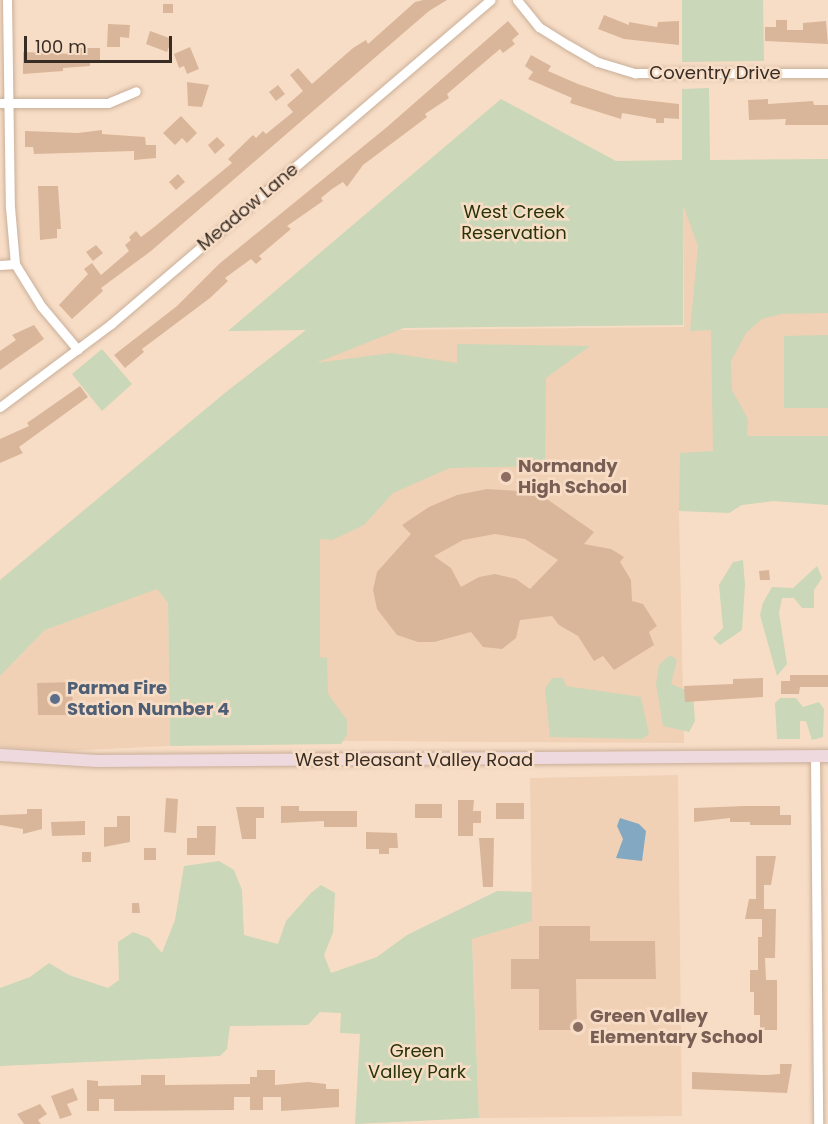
<!DOCTYPE html>
<style>
body{margin:0}
#map{position:relative;width:828px;height:1124px;overflow:hidden;background:#f8ddc6;font-family:Poppins,sans-serif}
div>[style]{position:absolute}
.built>*{inset:0;background:#f1d1b5}
.green>*{inset:0;background:#cad7b8}
.water>*{inset:0;background:#83a8c2}
.building>*{inset:0;background:#d9b699}
.roads{filter:drop-shadow(0 0 2px #c9af99) drop-shadow(0 0 2px #c9af99)}
.street>*{height:9px;margin:-4.5px;padding:0 4.5px;transform-origin:4.5px;border-radius:4.5px;background:#fff}
.secondary>*{height:12px;margin:-6px;padding:0 6px;transform-origin:6px;border-radius:6px;background:#eed9de}
.dots>*{width:16px;height:16px;translate:-50% -50%;box-sizing:border-box;border:3px solid #f8ddc6;border-radius:50%}
span{translate:-50% -50%;white-space:nowrap;text-align:center;line-height:1.15;-webkit-text-stroke:5px #f8ddc6;paint-order:stroke}
.street-label{font-size:18px;color:#382d25}
.park-label{font-size:18px;color:#273507}
.education-label{font-size:18px;color:#785e54;font-weight:700}
.left{translate:0 -50%;text-align:left}
.service-label{font-size:18px;color:#4e5e75;font-weight:700}
.scale{position:absolute;left:24px;top:36px;width:148px;height:27px;box-sizing:border-box;border:3px solid #382d25;border-top:0;padding-left:8px;font-size:18px;line-height:21px;white-space:nowrap;color:#382d25;-webkit-text-stroke:4px #f8ddc6;paint-order:stroke}
</style>
<div id="map">
<div class="built">
<i style="clip-path:polygon(828px 200px,828px 459px,679px 511px,684px 743px,204px 740px,243px 392px,397px 330px,684px 327px,683px 203px)"></i>
<i style="clip-path:polygon(157px 588px,168px 603px,170px 746px,62px 751px,0 747px,0 676px,45px 630px)"></i>
<i style="clip-path:polygon(678px 775px,682px 1116px,479px 1118px,472px 938px,532px 921px,530px 778px)"></i>
</div>
<div class="green">
<i style="clip-path:polygon(682px 0,763px 0,764px 61px,682px 62px)"></i>
<i style="clip-path:polygon(709px 88px,710px 160px,828px 159px,828px 313px,781px 314px,762px 319px,746px 333px,731px 361px,732px 390px,748px 419px,747px 436px,828px 436px,828px 505px,773px 501px,742px 505px,729px 513px,679px 511px,680px 453px,713px 451px,711px 330px,690px 331px,698px 246px,683px 205px,683px 325px,404px 328px,316px 363px,391px 353px,457px 363px,457px 344px,590px 346px,546px 378px,545px 466px,450px 468px,393px 493px,364px 525px,332px 540px,320px 539px,320px 657px,327px 658px,328px 694px,347px 720px,347px 735px,341px 744px,170px 746px,168px 603px,157px 589px,45px 630px,0 676px,0 580px,226px 392px,306px 330px,228px 331px,501px 99px,616px 161px,682px 160px,682px 89px)"></i>
<i style="clip-path:polygon(828px 335px,828px 408px,784px 408px,784px 336px)"></i>
<i style="clip-path:polygon(102px 349px,132px 384px,102px 411px,72px 374px)"></i>
<i style="clip-path:polygon(743px 560px,745px 585px,742px 630px,720px 645px,713px 638px,723px 628px,719px 585px,733px 562px)"></i>
<i style="clip-path:polygon(817px 566px,822px 578px,814px 590px,814px 608px,802px 608px,794px 598px,782px 598px,779px 613px,787px 664px,777px 676px,760px 615px,763px 603px,772px 587px,793px 588px)"></i>
<i style="clip-path:polygon(670px 655px,677px 660px,671px 684px,693px 693px,695px 721px,689px 732px,663px 726px,656px 684px,659px 665px)"></i>
<i style="clip-path:polygon(552px 678px,563px 678px,566px 686px,641px 697px,649px 734px,642px 739px,550px 737px,545px 689px)"></i>
<i style="clip-path:polygon(780px 698px,796px 698px,803px 707px,819px 702px,824px 709px,823px 737px,812px 740px,806px 721px,800px 721px,800px 739px,777px 739px,775px 703px)"></i>
<i style="clip-path:polygon(219px 861px,234px 870px,242px 890px,244px 935px,278px 944px,286px 921px,311px 893px,321px 885px,335px 893px,333px 933px,324px 955px,331px 973px,377px 957px,407px 935px,497px 891px,532px 892px,532px 921px,472px 939px,479px 1118px,355px 1124px,360px 1034px,340px 1033px,341px 1013px,320px 1012px,308px 1025px,230px 1026px,227px 1049px,220px 1056px,0 1066px,0 988px,30px 977px,49px 963px,69px 975px,108px 988px,119px 980px,118px 942px,133px 932px,149px 938px,162px 953px,175px 920px,184px 866px)"></i>
</div>
<div class="water">
<i style="clip-path:polygon(620px 818px,639px 824px,646px 831px,642px 861px,616px 858px,623px 839px,617px 826px)"></i>
</div>
<div class="building">
<i style="clip-path:polygon(423px 0,447px 0,429px 11px,151px 251px,101px 288px,103px 291px,72px 319px,59px 305px,88px 274px,84px 269px,92px 263px,101px 275px,129px 251px,125px 245px,131px 240px,129px 237px,136px 231px,141px 237px,153px 228px,232px 163px,228px 159px,253px 135px,256px 138px,263px 131px,266px 134px,293px 112px,287px 105px,303px 91px,290px 75px,298px 68px,312px 84px,353px 48px,366px 40px,368px 44px,415px 2px)"></i>
<i style="clip-path:polygon(163px 4px,173px 4px,173px 13px,163px 13px)"></i>
<i style="clip-path:polygon(604px 15px,629px 25px,629px 22px,657px 27px,658px 22px,679px 21px,679px 45px,624px 39px,598px 29px)"></i>
<i style="clip-path:polygon(776px 20px,787px 20px,787px 30px,803px 30px,803px 23px,826px 21px,828px 44px,765px 41px,765px 27px,776px 27px)"></i>
<i style="clip-path:polygon(508px 21px,519px 34px,512px 40px,515px 44px,503px 53px,500px 49px,447px 94px,449px 98px,425px 114px,427px 117px,363px 165px,347px 187px,343px 182px,332px 189px,321px 198px,323px 201px,287px 226px,291px 229px,259px 256px,262px 259px,256px 264px,251px 259px,225px 278px,228px 281px,210px 298px,142px 349px,144px 352px,125px 368px,114px 355px,177px 306px,219px 264px,387px 127px)"></i>
<i style="clip-path:polygon(108px 24px,130px 25px,129px 38px,120px 37px,120px 47px,107px 47px)"></i>
<i style="clip-path:polygon(150px 31px,172px 39px,167px 52px,146px 44px)"></i>
<i style="clip-path:polygon(190px 47px,199px 69px,187px 74px,184px 66px,179px 68px,174px 54px)"></i>
<i style="clip-path:polygon(77px 48px,100px 48px,100px 62px,90px 62px,90px 66px,63px 68px,63px 71px,23px 74px,23px 52px,77px 54px)"></i>
<i style="clip-path:polygon(531px 55px,551px 66px,548px 71px,578px 84px,617px 97px,679px 104px,679px 119px,664px 118px,664px 123px,656px 123px,656px 119px,622px 113px,621px 119px,570px 103px,572px 98px,528px 79px,533px 72px,525px 66px)"></i>
<i style="clip-path:polygon(187px 82px,209px 85px,202px 107px,188px 106px)"></i>
<i style="clip-path:polygon(278px 85px,285px 94px,276px 101px,269px 92px)"></i>
<i style="clip-path:polygon(768px 99px,768px 104px,813px 101px,814px 105px,828px 105px,828px 125px,785px 125px,786px 119px,749px 120px,748px 100px)"></i>
<i style="clip-path:polygon(181px 116px,197px 133px,187px 143px,182px 138px,175px 145px,163px 133px)"></i>
<i style="clip-path:polygon(102px 130px,102px 134px,145px 137px,146px 145px,156px 145px,156px 158px,134px 160px,134px 151px,34px 154px,33px 147px,25px 147px,25px 131px,78px 133px)"></i>
<i style="clip-path:polygon(217px 137px,225px 145px,215px 154px,208px 145px)"></i>
<i style="clip-path:polygon(178px 174px,185px 182px,176px 190px,169px 182px)"></i>
<i style="clip-path:polygon(38px 186px,58px 186px,61px 229px,57px 229px,57px 238px,40px 240px)"></i>
<i style="clip-path:polygon(96px 245px,103px 253px,93px 261px,86px 252px)"></i>
<i style="clip-path:polygon(34px 325px,44px 339px,0 370px,0 351px,16px 340px,12px 335px)"></i>
<i style="clip-path:polygon(80px 386px,88px 397px,19px 447px,23px 453px,0 463px,0 439px,29px 426px,27px 423px)"></i>
<i style="clip-path:polygon(evenodd,487px 489px,518px 491px,547px 499px,594px 532px,584px 544px,611px 549px,624px 557px,620px 562px,631px 580px,632px 601px,643px 604px,657px 626px,649px 632px,654px 645px,614px 670px,603px 656px,594px 661px,578px 636px,559px 625px,552px 616px,520px 620px,516px 638px,502px 649px,483px 647px,471px 632px,434px 642px,418px 642px,397px 635px,377px 609px,373px 590px,377px 572px,411px 534px,402px 525px,429px 507px,457px 495px,487px 489px,495px 534px,525px 539px,558px 560px,530px 589px,516px 579px,495px 574px,479px 577px,461px 587px,451px 568px,434px 556px,463px 540px,495px 534px)"></i>
<i style="clip-path:polygon(769px 570px,770px 580px,760px 580px,759px 571px)"></i>
<i style="clip-path:polygon(790px 675px,828px 675px,828px 687px,800px 687px,799px 694px,781px 694px,781px 681px,790px 681px)"></i>
<i style="clip-path:polygon(763px 678px,763px 697px,685px 702px,684px 686px,733px 684px,733px 679px)"></i>
<i style="clip-path:polygon(72px 682px,73px 715px,38px 715px,37px 683px)"></i>
<i style="clip-path:polygon(166px 798px,178px 799px,176px 833px,164px 832px)"></i>
<i style="clip-path:polygon(458px 800px,474px 800px,473px 811px,481px 811px,481px 823px,473px 823px,473px 836px,458px 836px)"></i>
<i style="clip-path:polygon(496px 803px,524px 803px,524px 819px,496px 819px)"></i>
<i style="clip-path:polygon(415px 804px,442px 804px,442px 818px,415px 818px)"></i>
<i style="clip-path:polygon(281px 806px,299px 806px,299px 811px,357px 811px,357px 827px,324px 827px,324px 821px,281px 823px)"></i>
<i style="clip-path:polygon(745px 806px,780px 806px,780px 815px,791px 815px,791px 825px,750px 825px,750px 822px,730px 822px,730px 818px,694px 822px,694px 808px)"></i>
<i style="clip-path:polygon(236px 807px,264px 807px,264px 818px,256px 818px,256px 839px,242px 839px)"></i>
<i style="clip-path:polygon(27px 809px,42px 809px,42px 829px,23px 834px,23px 829px,0 825px,0 815px,27px 814px)"></i>
<i style="clip-path:polygon(117px 816px,130px 816px,130px 842px,104px 847px,104px 827px,117px 827px)"></i>
<i style="clip-path:polygon(85px 821px,85px 835px,52px 836px,51px 822px)"></i>
<i style="clip-path:polygon(197px 826px,216px 826px,215px 855px,187px 855px,187px 838px,197px 838px)"></i>
<i style="clip-path:polygon(366px 832px,397px 833px,398px 848px,389px 848px,389px 854px,379px 854px,379px 849px,366px 849px)"></i>
<i style="clip-path:polygon(479px 838px,494px 838px,493px 887px,483px 887px)"></i>
<i style="clip-path:polygon(144px 848px,156px 848px,156px 860px,144px 860px)"></i>
<i style="clip-path:polygon(82px 852px,91px 852px,91px 862px,82px 862px)"></i>
<i style="clip-path:polygon(756px 856px,776px 856px,771px 885px,764px 885px,764px 909px,776px 909px,775px 958px,765px 958px,766px 980px,777px 980px,777px 1030px,760px 1030px,760px 1015px,754px 1015px,754px 992px,750px 992px,750px 970px,758px 970px,758px 937px,762px 937px,762px 919px,745px 919px,749px 899px,756px 899px)"></i>
<i style="clip-path:polygon(132px 903px,139px 903px,140px 913px,132px 913px)"></i>
<i style="clip-path:polygon(539px 926px,590px 926px,590px 941px,655px 941px,656px 979px,576px 979px,577px 1030px,539px 1030px,539px 989px,511px 989px,511px 959px,539px 959px)"></i>
<i style="clip-path:polygon(780px 1064px,792px 1064px,787px 1093px,692px 1089px,692px 1072px,767px 1075px,780px 1074px)"></i>
<i style="clip-path:polygon(257px 1070px,275px 1070px,275px 1085px,308px 1082px,326px 1084px,326px 1089px,339px 1089px,339px 1107px,281px 1111px,281px 1097px,263px 1097px,263px 1110px,250px 1110px,250px 1097px,234px 1097px,234px 1110px,114px 1111px,114px 1099px,99px 1099px,99px 1111px,87px 1111px,87px 1080px,98px 1081px,98px 1086px,141px 1085px,141px 1075px,165px 1075px,165px 1085px,250px 1084px,250px 1077px,257px 1077px)"></i>
<i style="clip-path:polygon(73px 1088px,78px 1100px,67px 1104px,72px 1115px,60px 1119px,51px 1096px)"></i>
<i style="clip-path:polygon(40px 1104px,47px 1114px,38px 1120px,41px 1124px,24px 1124px,17px 1114px)"></i>
</div>
<div class="roads">
<div class="street">
<i style="left:7px;top:0;width:207px;rotate:89.2deg"></i>
<i style="left:10px;top:207px;width:57px;rotate:85deg"></i>
<i style="left:15px;top:264px;width:49px;rotate:58.2deg"></i>
<i style="left:41px;top:306px;width:57px;rotate:49.9deg"></i>
<i style="left:517px;top:0;width:35px;rotate:51deg"></i>
<i style="left:539px;top:27px;width:34px;rotate:32deg"></i>
<i style="left:568px;top:45px;width:34px;rotate:30deg"></i>
<i style="left:598px;top:62px;width:39px;rotate:17deg"></i>
<i style="left:635px;top:73px;width:193px"></i>
<i style="left:0;top:103px;width:108px"></i>
<i style="left:108px;top:103px;width:30px;rotate:-23deg"></i>
<i style="left:0;top:265px;width:15px;rotate:-4deg"></i>
<i style="left:0;top:407px;width:139px;rotate:-36.8deg"></i>
<i style="left:111px;top:324px;width:499px;rotate:-40.5deg"></i>
<i style="left:815px;top:756px;width:368px;rotate:89.5deg"></i>
</div>
<div class="secondary">
<i style="left:0;top:755px;width:97px;rotate:3.5deg"></i>
<i style="left:97px;top:761px;width:731px;rotate:-0.39deg"></i>
</div>
</div>
<div class="dots">
<i style="left:506px;top:477px;background:#8d6e63"></i>
<i style="left:55px;top:699px;background:#5c6f8a"></i>
<i style="left:578px;top:1027px;background:#8d6e63"></i>
</div>
<div class="street-label">
<span style="left:715px;top:73px">Coventry Drive</span>
<span style="left:248px;top:207px;rotate:-40deg">Meadow Lane</span>
<span style="left:414px;top:760px">West Pleasant Valley Road</span>
</div>
<div class="park-label">
<span style="left:514px;top:223px">West Creek<br>Reservation</span>
<span style="left:417px;top:1062px">Green<br>Valley Park</span>
</div>
<div class="education-label">
<span class="left" style="left:518px;top:477px">Normandy<br>High School</span>
<span class="left" style="left:590px;top:1027px">Green Valley<br>Elementary School</span>
</div>
<div class="service-label">
<span class="left" style="left:67px;top:699px">Parma Fire<br>Station Number 4</span>
</div>
<div class="scale">100 m</div>
</div>
